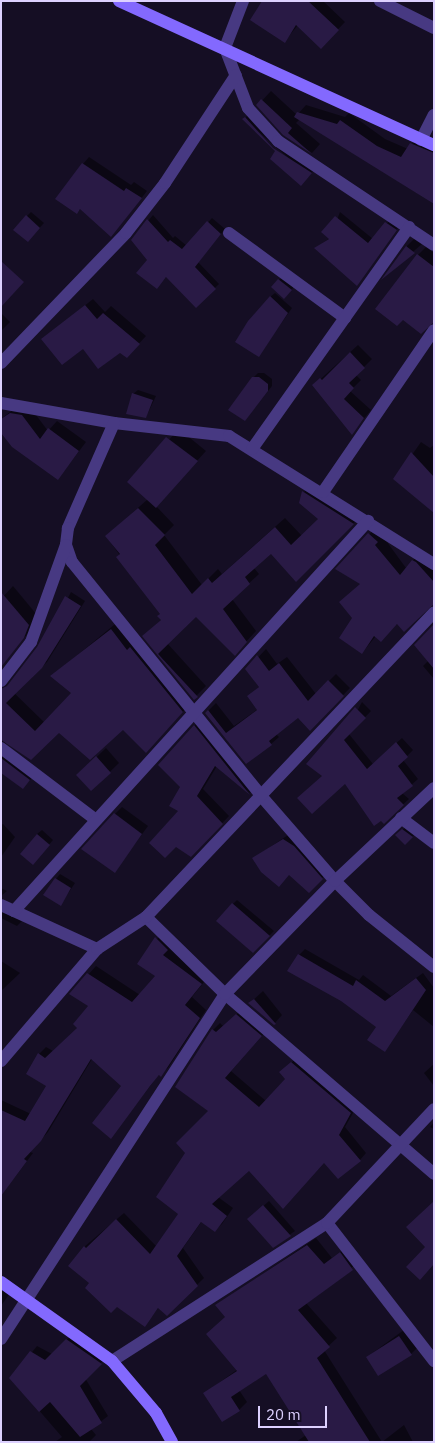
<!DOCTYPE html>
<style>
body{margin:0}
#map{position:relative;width:435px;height:1443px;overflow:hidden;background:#150e24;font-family:"IBM Plex Sans",sans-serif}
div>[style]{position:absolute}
.shadow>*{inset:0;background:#0007}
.building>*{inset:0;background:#291a45}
.street>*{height:12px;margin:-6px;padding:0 6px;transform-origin:6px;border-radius:6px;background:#473982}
.secondary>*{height:12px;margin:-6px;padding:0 6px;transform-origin:6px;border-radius:6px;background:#8369fe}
span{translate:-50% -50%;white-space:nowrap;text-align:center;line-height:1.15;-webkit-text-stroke:4px #150e24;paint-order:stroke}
.frame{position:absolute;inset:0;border:2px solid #ddd1ff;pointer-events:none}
.scale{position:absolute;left:258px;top:1406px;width:69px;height:22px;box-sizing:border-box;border:2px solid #ddd1ff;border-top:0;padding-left:6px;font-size:15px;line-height:18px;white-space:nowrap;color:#ddd1ff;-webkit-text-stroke:4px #150e24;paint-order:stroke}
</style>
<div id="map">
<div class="shadow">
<i style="clip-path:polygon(263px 1px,323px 1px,345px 22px,321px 47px,298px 25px,285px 41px)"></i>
<i style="clip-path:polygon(271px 91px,297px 115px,306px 105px,345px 117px,349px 113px,385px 139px,408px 149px,419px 136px,434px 143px,434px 204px,300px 119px,296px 123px,320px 144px,312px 153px,284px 134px,258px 105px)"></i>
<i style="clip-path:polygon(254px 109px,282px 139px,319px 164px,309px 176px,244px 119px)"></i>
<i style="clip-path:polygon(89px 157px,131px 185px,134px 182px,147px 191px,117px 229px,81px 208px,77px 213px,83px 164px)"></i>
<i style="clip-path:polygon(31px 212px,44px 223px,32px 236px,27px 216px)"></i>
<i style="clip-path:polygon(340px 212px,373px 239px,391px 219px,400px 225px,357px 284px,315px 248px,330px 238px)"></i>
<i style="clip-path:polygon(153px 215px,173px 238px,175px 236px,187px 246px,212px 218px,225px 229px,198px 262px,219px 284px,196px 306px,167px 276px,157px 287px,148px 260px,132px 240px)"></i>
<i style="clip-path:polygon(416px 237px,423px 243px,388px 274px,407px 246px)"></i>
<i style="clip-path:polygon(426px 247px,434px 253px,434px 322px,418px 255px)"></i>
<i style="clip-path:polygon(284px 276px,296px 284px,289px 293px,279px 280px)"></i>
<i style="clip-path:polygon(275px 293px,292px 308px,259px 355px,270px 297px)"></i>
<i style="clip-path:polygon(93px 299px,105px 312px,111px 306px,146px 336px,134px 349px,83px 347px,43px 339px)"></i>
<i style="clip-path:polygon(1px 313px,10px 322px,1px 331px)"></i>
<i style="clip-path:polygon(358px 345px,372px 359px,356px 375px,361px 380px,350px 391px,371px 410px,352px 433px,314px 385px)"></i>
<i style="clip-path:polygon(258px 373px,264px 373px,272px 379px,272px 386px,245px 420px,253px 378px)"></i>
<i style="clip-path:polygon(138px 390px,156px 396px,146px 417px,133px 394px)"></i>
<i style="clip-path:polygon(19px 405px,30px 407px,48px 431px,57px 421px,86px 442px,58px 479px,1px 419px)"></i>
<i style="clip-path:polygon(179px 429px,206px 451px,156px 506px,174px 525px,164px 535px,202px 585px,218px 569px,222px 574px,285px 518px,302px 536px,320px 518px,304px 492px,313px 483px,363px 514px,296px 580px,271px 552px,254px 568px,259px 574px,232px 599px,256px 631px,244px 644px,196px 615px,167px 643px,206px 686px,194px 698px,144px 636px,162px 619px,162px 614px,106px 536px,148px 499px,129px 482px)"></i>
<i style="clip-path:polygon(421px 442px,430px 448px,434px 445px,434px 510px,395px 479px)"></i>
<i style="clip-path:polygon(376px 527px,406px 568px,419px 554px,434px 569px,434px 603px,376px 636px,362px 653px,354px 618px,362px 584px,337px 569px)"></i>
<i style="clip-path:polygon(13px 586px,37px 615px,33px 627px,1px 666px,1px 599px)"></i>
<i style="clip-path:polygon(71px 592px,85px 601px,47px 662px,24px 684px)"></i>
<i style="clip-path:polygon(120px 620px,192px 702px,155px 742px,123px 728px,59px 731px,3px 740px,32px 778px,23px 787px,1px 771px,1px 693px,8px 687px,45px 723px,73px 693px,52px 676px)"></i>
<i style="clip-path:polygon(434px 625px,434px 679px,423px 666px,428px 661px)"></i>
<i style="clip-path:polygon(266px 649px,277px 664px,287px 657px,316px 694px,336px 674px,350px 688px,310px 729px,298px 716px,276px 734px,279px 737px,271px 744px,246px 762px,206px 713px,216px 703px,234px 726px,258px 709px,248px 697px,260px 686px,247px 669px)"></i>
<i style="clip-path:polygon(362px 702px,371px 711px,349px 734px,373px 764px,402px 738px,413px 750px,403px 760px,418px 779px,402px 793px,409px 799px,384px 822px,346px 782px,323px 776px)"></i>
<i style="clip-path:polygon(201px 720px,256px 787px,250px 793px,217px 766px,203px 789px,229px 816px,191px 856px,179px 811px,194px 726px)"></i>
<i style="clip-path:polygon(106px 748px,119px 763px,91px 790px,78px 775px)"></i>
<i style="clip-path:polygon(122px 807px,148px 826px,115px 871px,115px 814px)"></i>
<i style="clip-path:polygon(3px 824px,15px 837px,1px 857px,1px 825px)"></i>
<i style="clip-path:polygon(408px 825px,417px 832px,405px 844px,397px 835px)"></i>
<i style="clip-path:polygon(42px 830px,53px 840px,37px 859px,37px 834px)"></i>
<i style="clip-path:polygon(288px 835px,326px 874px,309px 892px,290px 873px,254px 858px)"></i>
<i style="clip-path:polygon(60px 874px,75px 883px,61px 904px,56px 879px)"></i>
<i style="clip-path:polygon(1px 888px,7px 891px,1px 896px)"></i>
<i style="clip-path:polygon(237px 900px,274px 931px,253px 952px,233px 904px)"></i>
<i style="clip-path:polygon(1px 904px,23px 920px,17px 926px,1px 918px)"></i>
<i style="clip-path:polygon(163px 931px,208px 977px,192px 997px,206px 1010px,168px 1068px,157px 1077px,111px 1137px,123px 1086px,92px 1059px,48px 1132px,30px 1152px,33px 1153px,15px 1177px,1px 1190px,1px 1100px,31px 1114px,48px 1086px,39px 1054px,46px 1047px,53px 1051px,79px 1028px,89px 1006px,71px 994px,96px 966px,140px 995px,157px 975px,139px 964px)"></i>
<i style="clip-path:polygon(305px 949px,359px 980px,363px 975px,391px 996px,423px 973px,434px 988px,434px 1027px,413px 1010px,385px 1050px,377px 1027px,299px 955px)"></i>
<i style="clip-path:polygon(1px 961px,20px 973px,1px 991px)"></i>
<i style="clip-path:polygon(263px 991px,282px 1015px,274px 1024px,250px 1003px)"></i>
<i style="clip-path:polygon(244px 1008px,268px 1029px,231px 1071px,266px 1101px,287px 1079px,281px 1072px,299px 1056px,357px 1106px,345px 1127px,366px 1153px,360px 1160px,249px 1169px,218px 1197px,233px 1208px,222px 1224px,215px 1230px,202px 1221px,183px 1248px,204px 1278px,167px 1314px,159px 1307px,145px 1325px,91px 1283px,84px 1247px,124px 1213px,157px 1247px,179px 1214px,186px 1153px,209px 1110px,176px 1086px,213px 1030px,220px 1023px,223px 1026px)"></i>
<i style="clip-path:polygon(434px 1064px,434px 1086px,424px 1073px)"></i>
<i style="clip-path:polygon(434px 1122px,434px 1129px,430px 1127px)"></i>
<i style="clip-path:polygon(269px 1201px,295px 1231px,273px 1246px,253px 1215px)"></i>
<i style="clip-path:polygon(316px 1238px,332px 1258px,348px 1246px,360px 1261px,306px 1303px,337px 1338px,324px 1350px,382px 1442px,404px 1425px,413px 1442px,296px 1442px,306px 1435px,266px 1373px,239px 1390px,247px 1402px,239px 1410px,205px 1393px,238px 1369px,226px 1317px,217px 1305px)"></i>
<i style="clip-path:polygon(1px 1287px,10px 1293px,1px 1306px)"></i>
<i style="clip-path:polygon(408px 1327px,420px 1345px,411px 1354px,367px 1357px)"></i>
<i style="clip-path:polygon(74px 1333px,107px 1357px,85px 1378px,108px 1416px,91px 1429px,96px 1435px,89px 1442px,55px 1442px,62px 1437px,11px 1378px,37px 1346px,52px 1354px)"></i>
</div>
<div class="building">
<i style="clip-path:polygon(262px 1px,308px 1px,339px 30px,321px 49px,296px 25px,285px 43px,250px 20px)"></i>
<i style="clip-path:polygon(261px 99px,292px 128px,288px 133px,312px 154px,283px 135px,256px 105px)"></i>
<i style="clip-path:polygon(297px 112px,337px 124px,340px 120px,377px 146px,401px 157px,410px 143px,434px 153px,434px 204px,294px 117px)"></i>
<i style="clip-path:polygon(245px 117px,273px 148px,312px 173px,301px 186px,270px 159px,275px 151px,242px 119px)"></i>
<i style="clip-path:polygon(82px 163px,124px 191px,126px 188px,142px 198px,111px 237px,80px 209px,77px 214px,55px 199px)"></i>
<i style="clip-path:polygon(26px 215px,40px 228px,28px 242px,13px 230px)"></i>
<i style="clip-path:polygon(335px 216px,368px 243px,385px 222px,397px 230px,357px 286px,314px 248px,329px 239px,321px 232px)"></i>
<i style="clip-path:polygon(147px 219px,168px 242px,170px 240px,182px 249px,207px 221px,221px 234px,195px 267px,216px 289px,196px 308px,166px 277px,157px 289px,136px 273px,147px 260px,131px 240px)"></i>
<i style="clip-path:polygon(406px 246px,415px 253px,381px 280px)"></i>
<i style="clip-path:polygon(417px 254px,434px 267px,434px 322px,421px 334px,403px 320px,397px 326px,375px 309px)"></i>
<i style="clip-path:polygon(1px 261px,24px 282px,1px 307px)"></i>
<i style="clip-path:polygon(278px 279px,292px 290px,284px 299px,271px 287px)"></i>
<i style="clip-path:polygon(270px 296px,288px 313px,259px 357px,235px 342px,248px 321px)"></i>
<i style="clip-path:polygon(85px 305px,97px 319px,103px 313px,140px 344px,127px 358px,120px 353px,98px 369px,83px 349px,62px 365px,41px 339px)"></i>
<i style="clip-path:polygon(350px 352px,365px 368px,349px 383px,354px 388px,344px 399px,364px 418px,352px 435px,312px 385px,320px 378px,322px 380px)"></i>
<i style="clip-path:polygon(252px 377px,259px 377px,268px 384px,268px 391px,245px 421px,228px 410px)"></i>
<i style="clip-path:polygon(132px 393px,153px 400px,146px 418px,126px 414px)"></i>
<i style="clip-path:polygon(10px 413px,22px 415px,40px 439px,48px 428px,79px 451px,58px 480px,12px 447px,1px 433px,1px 419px)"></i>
<i style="clip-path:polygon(166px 437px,198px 461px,156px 508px,127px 482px)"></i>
<i style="clip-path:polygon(411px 452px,434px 477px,434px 513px,393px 479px)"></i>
<i style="clip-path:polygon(302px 491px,354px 524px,296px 582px,271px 554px,245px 577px,250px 584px,223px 609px,247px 642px,235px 656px,196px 617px,158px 654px,198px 697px,194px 700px,142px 636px,161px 620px,157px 616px,160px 614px,116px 557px,120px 554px,105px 536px,138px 508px,165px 535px,155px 545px,192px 594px,208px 578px,212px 583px,275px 527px,291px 545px,318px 519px,299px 503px)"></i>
<i style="clip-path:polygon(368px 533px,378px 542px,375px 545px,400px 575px,412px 560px,416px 562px,434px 582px,434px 604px,404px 632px,397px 624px,381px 642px,374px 636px,362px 654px,339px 638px,352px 618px,339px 602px,360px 584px,335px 569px)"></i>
<i style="clip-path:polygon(1px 592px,29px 625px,24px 638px,1px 667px)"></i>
<i style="clip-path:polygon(65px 596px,81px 606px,42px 668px,6px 703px,35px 731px,71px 693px,50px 676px,111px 629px,127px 650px,130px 647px,183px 712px,146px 753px,123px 730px,90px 760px,59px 733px,31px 760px,1px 740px,1px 689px,7px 686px,37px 647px)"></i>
<i style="clip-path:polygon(434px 624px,434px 669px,414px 645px)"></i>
<i style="clip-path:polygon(257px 655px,269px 671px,279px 663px,308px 701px,328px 680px,344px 696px,310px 731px,298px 718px,269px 741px,272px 745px,246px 764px,205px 713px,208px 710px,226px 733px,257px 710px,247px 696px,259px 687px,245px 669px)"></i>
<i style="clip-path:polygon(355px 707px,366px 718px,344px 740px,367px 769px,396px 742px,408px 757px,398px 766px,413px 786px,397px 798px,404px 805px,384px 824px,381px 821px,374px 826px,345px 784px,312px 814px,297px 798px,322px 776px,306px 764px)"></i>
<i style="clip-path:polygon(194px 725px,250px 795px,215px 766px,197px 796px,223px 824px,191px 857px,176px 847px,165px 858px,149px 843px,178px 811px,169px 806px,180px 787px,158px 765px)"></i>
<i style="clip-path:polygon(96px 756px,111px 773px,91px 791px,76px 775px)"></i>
<i style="clip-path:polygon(1px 758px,30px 780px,23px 789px,1px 773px)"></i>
<i style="clip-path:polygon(114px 813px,142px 834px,115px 873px,81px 849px)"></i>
<i style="clip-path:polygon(402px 829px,413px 837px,405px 845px,395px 835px)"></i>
<i style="clip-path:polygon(37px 834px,50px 845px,33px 865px,20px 854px)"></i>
<i style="clip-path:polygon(283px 839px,294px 846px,323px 879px,309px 893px,289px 875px,279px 887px,261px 872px,252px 858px)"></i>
<i style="clip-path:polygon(55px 878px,71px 888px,61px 906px,43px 895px)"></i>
<i style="clip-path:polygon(232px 903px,270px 936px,253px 953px,216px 921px)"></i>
<i style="clip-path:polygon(155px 937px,168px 950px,163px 955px,202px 984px,185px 1005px,200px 1018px,161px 1077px,159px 1075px,150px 1086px,111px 1139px,92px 1123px,121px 1086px,91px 1059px,41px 1141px,24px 1159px,27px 1161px,1px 1196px,1px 1110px,25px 1121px,46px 1086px,26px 1074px,38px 1053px,45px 1058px,77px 1028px,73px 1024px,88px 1006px,69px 994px,87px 973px,132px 1002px,155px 976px,137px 964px)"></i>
<i style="clip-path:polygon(298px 954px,353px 986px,356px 980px,385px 1001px,416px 978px,426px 990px,385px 1052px,367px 1040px,376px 1027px,341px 1001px,287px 971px)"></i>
<i style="clip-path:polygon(254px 999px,276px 1024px,274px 1025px,248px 1003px)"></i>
<i style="clip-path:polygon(236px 1014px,262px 1036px,225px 1078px,259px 1107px,285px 1079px,279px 1072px,291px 1062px,351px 1113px,339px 1135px,361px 1161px,338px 1179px,324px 1163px,283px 1209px,249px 1171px,212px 1204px,227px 1216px,215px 1232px,201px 1222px,177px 1256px,198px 1286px,167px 1316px,158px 1308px,145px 1327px,117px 1307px,111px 1313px,85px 1288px,89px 1283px,68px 1266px,84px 1246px,86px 1248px,116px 1219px,150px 1254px,178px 1214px,156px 1197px,185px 1153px,176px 1143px,208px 1111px,175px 1087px,212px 1029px,216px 1032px)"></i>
<i style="clip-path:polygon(434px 1201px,434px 1264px,420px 1280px,406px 1267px,425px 1247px,406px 1227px)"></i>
<i style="clip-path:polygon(263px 1205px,291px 1236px,273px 1248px,247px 1219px)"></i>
<i style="clip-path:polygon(307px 1245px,324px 1264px,340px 1252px,353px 1270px,298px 1310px,330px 1347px,317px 1358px,370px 1442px,309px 1442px,266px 1374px,231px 1397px,240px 1411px,222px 1422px,203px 1393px,237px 1371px,206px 1334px,225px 1317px,215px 1305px)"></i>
<i style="clip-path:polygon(399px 1336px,412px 1355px,378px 1376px,366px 1357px)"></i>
<i style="clip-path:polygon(66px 1339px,102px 1364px,80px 1386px,102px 1423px,80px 1437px,50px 1402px,39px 1412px,9px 1378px,30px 1351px,45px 1360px)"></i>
</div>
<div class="street">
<i style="left:243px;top:1px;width:50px;rotate:111deg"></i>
<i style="left:225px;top:48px;width:64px;rotate:69deg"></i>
<i style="left:248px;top:108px;width:45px;rotate:47.7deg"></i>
<i style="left:278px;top:141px;width:187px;rotate:33.7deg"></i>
<i style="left:380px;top:1px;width:60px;rotate:26.6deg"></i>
<i style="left:421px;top:140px;width:28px;rotate:-63deg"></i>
<i style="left:229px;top:233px;width:144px;rotate:36.2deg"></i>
<i style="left:1px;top:363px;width:180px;rotate:-46.1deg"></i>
<i style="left:126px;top:233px;width:63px;rotate:-52deg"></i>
<i style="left:165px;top:183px;width:129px;rotate:-56.7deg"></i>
<i style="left:1px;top:403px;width:115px;rotate:10deg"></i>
<i style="left:114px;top:423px;width:116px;rotate:6.4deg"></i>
<i style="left:229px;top:436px;width:242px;rotate:32deg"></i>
<i style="left:114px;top:423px;width:115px;rotate:113.7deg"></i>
<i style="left:68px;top:528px;width:17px;rotate:97deg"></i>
<i style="left:66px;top:545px;width:18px;rotate:71deg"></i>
<i style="left:72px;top:562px;width:302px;rotate:51deg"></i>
<i style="left:262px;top:797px;width:111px;rotate:49deg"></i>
<i style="left:335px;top:881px;width:48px;rotate:45deg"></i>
<i style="left:369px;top:915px;width:83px;rotate:38.7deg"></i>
<i style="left:252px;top:449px;width:272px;rotate:-54.7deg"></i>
<i style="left:323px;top:492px;width:196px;rotate:-55.6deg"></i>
<i style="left:1px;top:681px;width:49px;rotate:-52.4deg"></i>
<i style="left:31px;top:642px;width:103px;rotate:-70.2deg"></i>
<i style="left:1px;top:748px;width:118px;rotate:37.1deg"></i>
<i style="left:401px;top:818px;width:41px;rotate:37.1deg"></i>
<i style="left:1px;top:905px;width:106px;rotate:24.6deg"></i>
<i style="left:14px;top:911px;width:527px;rotate:-47.77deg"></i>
<i style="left:146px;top:917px;width:110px;rotate:44.3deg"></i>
<i style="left:225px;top:994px;width:276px;rotate:40.7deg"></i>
<i style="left:1px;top:1061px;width:148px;rotate:-49.4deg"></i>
<i style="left:97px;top:949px;width:59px;rotate:-33.1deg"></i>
<i style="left:146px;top:917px;width:419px;rotate:-46.6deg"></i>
<i style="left:327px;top:1223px;width:175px;rotate:52.2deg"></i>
<i style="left:1px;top:1339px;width:411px;rotate:-57deg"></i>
<i style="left:225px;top:994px;width:158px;rotate:-45.8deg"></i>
<i style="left:335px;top:881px;width:136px;rotate:-43.2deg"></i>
<i style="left:112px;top:1361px;width:255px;rotate:-32.7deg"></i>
<i style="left:327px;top:1223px;width:156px;rotate:-46.8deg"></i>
</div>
<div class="secondary">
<i style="left:119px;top:1px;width:346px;rotate:24.6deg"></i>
<i style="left:1px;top:1282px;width:136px;rotate:35.4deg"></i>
<i style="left:112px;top:1361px;width:68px;rotate:49.8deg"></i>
<i style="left:156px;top:1413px;width:33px;rotate:61deg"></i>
</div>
<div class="frame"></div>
<div class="scale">20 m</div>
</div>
